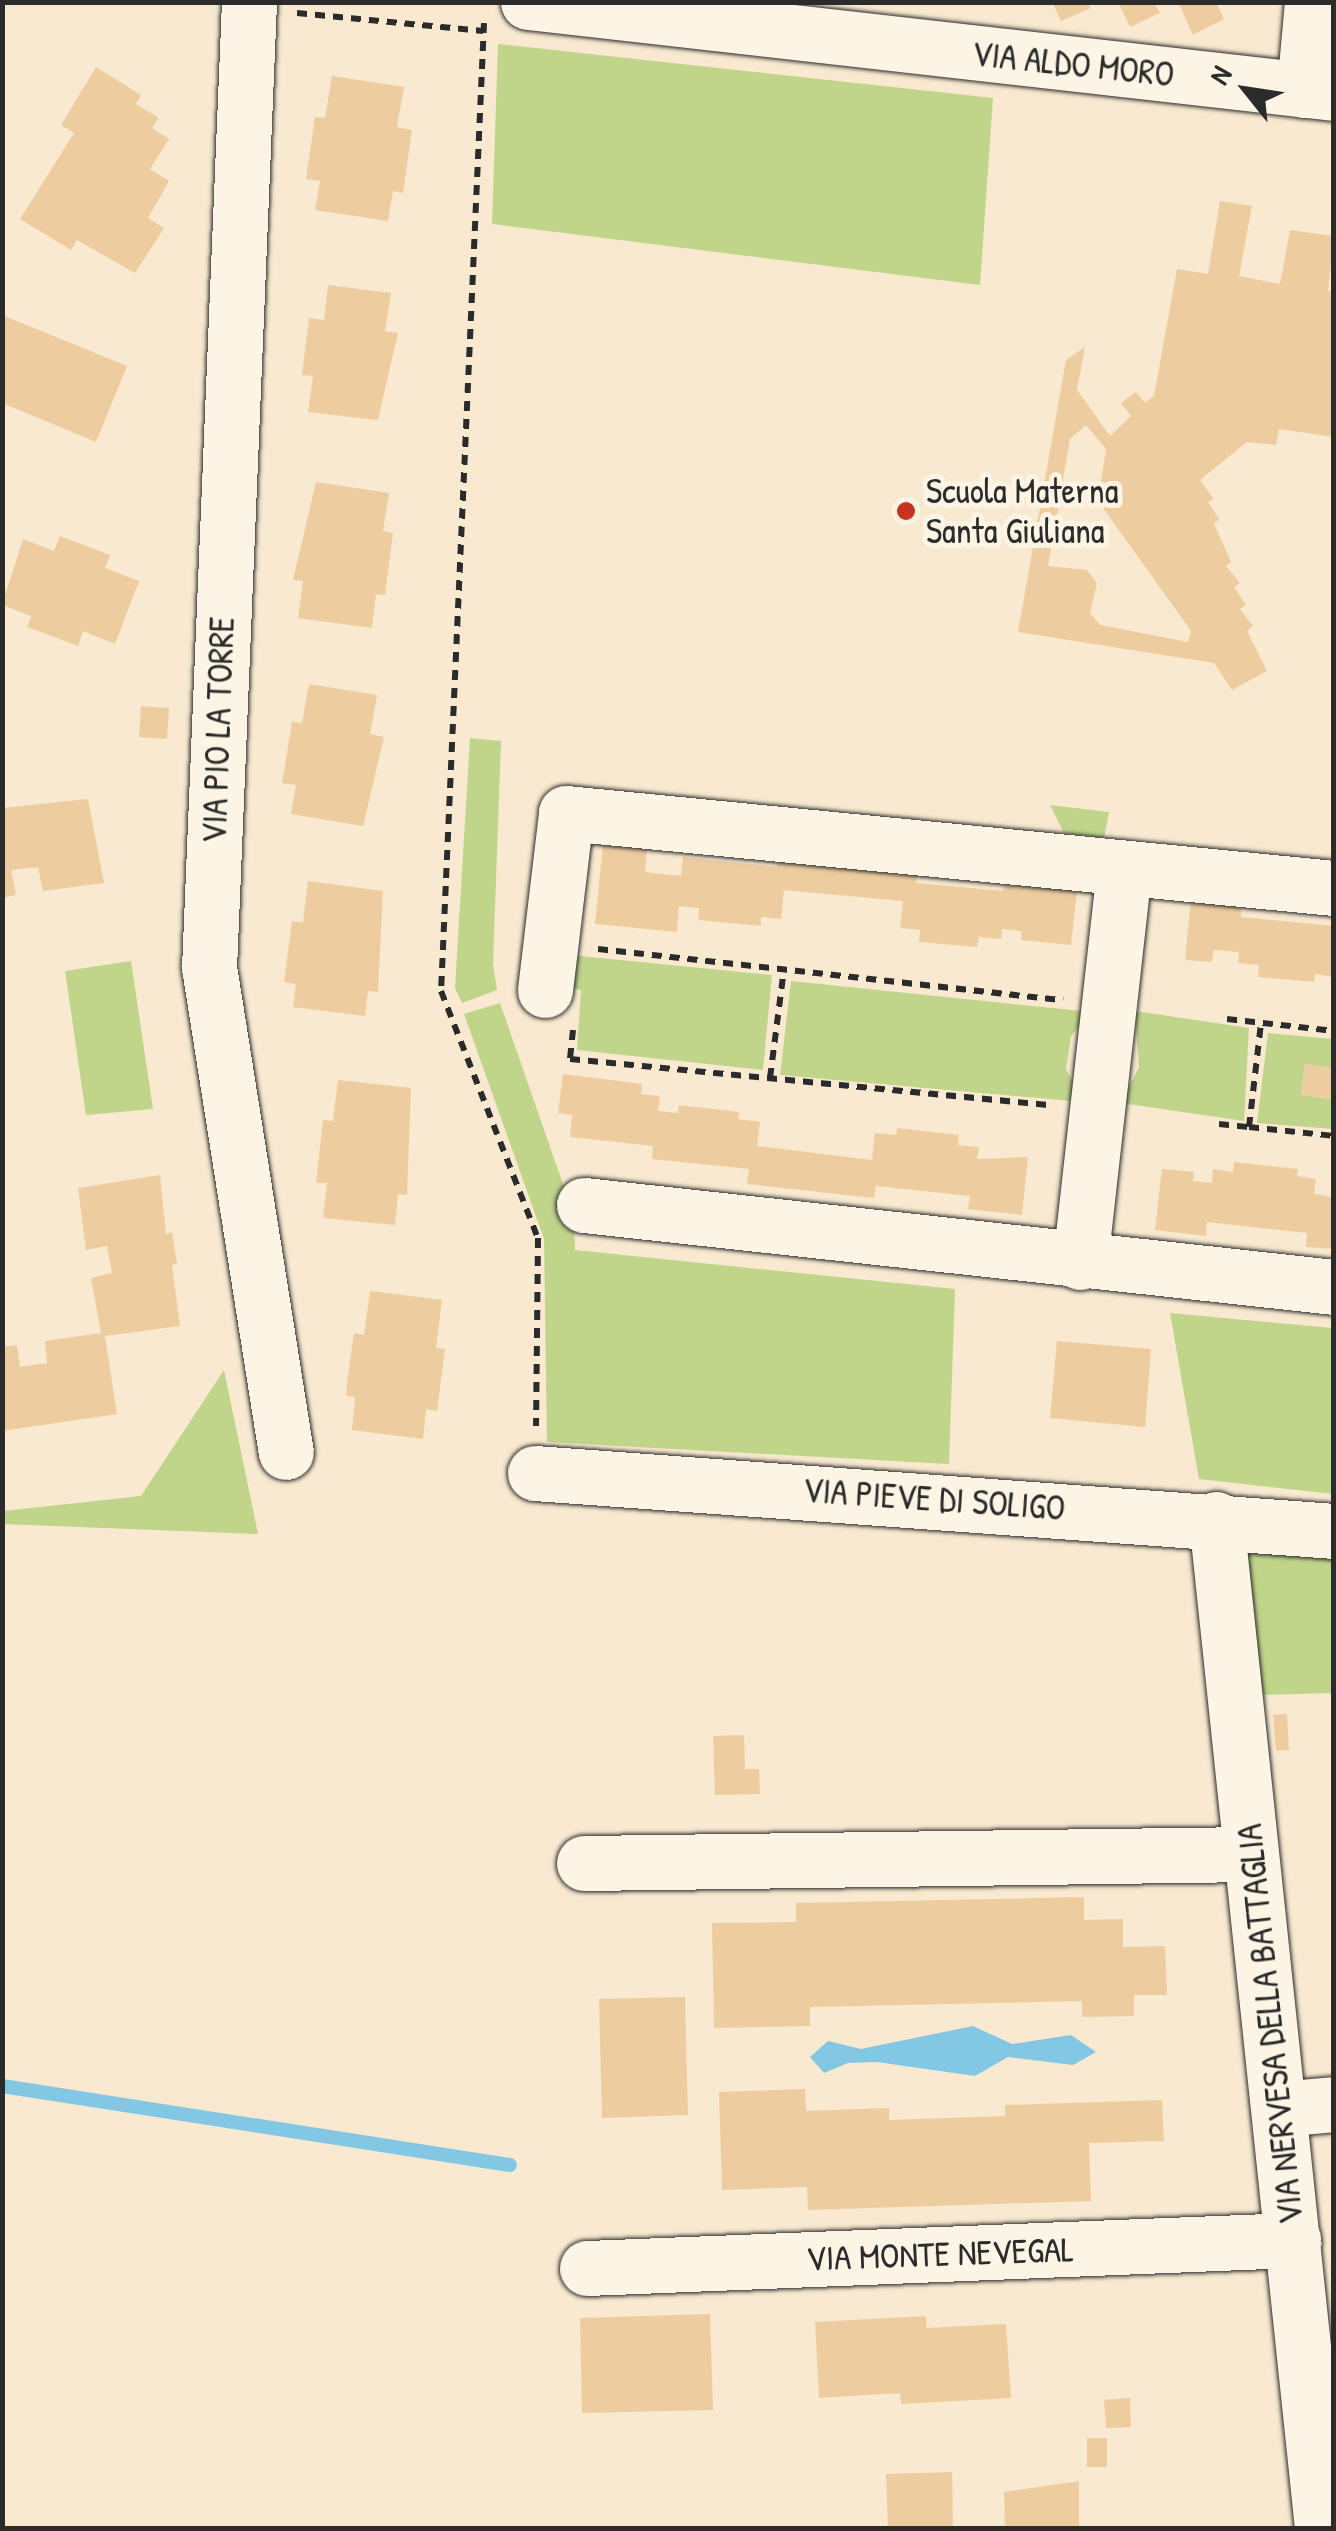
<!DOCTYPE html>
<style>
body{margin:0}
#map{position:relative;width:1336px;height:2531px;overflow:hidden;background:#f8e9d0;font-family:"Patrick Hand",sans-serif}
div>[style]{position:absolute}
.green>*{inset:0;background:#c0d58a}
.water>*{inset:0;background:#82c7e3}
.stream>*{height:14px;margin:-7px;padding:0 7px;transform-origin:7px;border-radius:7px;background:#82c7e3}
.building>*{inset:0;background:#edcd9f}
.path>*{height:6px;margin-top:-3px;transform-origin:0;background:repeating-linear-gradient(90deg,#2b2b2b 0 10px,transparent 0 18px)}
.roads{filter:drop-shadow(0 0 2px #2b2b2b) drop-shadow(0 0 2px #2b2b2b)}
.minor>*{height:55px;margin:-27.5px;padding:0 27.5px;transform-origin:27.5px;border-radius:27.5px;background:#fcf5e5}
.dots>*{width:28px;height:28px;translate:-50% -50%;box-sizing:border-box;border:5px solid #fcf5e5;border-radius:50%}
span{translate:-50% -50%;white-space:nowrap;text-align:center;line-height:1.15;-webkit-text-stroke:10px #fcf5e5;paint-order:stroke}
.street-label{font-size:35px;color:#2b2b2b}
.poi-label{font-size:35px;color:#2b2b2b}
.left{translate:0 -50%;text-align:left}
.frame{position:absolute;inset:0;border:5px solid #2b2b2b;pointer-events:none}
.north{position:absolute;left:1196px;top:40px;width:100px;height:100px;-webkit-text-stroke:8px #fcf5e5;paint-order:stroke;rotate:300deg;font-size:28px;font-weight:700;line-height:40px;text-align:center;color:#2b2b2b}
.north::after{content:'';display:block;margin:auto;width:35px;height:45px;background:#2b2b2b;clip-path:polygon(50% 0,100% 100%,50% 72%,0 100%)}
</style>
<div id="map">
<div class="green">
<i style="clip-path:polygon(498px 44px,993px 98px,980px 285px,492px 224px)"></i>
<i style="clip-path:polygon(470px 738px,501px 741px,493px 964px,497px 990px,462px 1003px,455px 988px)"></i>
<i style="clip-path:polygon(1050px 805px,1109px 812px,1104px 838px,1064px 833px)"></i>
<i style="clip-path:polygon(560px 954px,772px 975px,763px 1070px,577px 1050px,581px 990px,556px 985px)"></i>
<i style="clip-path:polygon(131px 961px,153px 1109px,86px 1115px,65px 971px)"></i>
<i style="clip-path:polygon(791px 981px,1091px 1012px,1071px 1036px,1066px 1069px,1083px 1102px,780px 1075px)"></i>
<i style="clip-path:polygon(500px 1003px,574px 1216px,575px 1250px,955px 1289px,949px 1464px,547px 1442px,544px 1239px,464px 1014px)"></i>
<i style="clip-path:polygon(1135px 1011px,1249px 1028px,1244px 1121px,1121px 1103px,1139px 1067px)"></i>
<i style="clip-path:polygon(1268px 1033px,1333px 1039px,1333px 1068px,1305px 1064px,1301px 1095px,1331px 1099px,1333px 1092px,1333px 1129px,1257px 1123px)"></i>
<i style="clip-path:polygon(1170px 1313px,1333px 1328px,1333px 1494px,1199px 1479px)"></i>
<i style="clip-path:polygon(224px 1370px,258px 1534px,3px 1524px,3px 1511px,141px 1496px)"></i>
<i style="clip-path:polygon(1333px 1545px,1333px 1693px,1257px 1695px,1246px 1546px)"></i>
</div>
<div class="water">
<i style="clip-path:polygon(973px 2026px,1012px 2044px,1071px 2035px,1096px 2052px,1073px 2065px,1008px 2057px,975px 2076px,877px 2062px,848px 2063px,824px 2073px,810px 2057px,828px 2041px,861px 2049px)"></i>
</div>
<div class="stream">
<i style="left:2px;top:2086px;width:514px;rotate:8.84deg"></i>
</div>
<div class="building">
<i style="clip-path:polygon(1052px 2px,1088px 2px,1091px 8px,1061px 21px)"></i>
<i style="clip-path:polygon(1118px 2px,1154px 2px,1160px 13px,1130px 27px)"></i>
<i style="clip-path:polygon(1178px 2px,1216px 2px,1224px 19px,1193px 35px)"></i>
<i style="clip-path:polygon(96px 67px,141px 95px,136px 104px,159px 118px,152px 128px,169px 139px,150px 169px,169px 181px,148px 218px,164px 228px,135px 273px,77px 240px,71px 250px,20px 219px,74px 133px,61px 125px)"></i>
<i style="clip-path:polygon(332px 76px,404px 87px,397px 127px,412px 130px,403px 193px,393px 191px,388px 221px,315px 210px,320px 181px,306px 179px,315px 117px,325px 118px)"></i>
<i style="clip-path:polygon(evenodd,1220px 201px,1252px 206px,1239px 276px,1280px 284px,1290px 230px,1334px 236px,1328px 291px,1334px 292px,1334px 437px,1279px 429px,1276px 445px,1247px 442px,1200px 480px,1214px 499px,1208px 502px,1219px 519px,1214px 524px,1231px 562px,1226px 566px,1240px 583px,1234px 587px,1246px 605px,1240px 609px,1253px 626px,1247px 631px,1267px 671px,1232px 690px,1214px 663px,1018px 632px,1066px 360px,1085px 347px,1077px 390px,1110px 436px,1131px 416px,1121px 403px,1136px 392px,1145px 403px,1154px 396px,1177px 269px,1208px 274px,1220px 201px,1086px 425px,1106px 449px,1098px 501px,1191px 631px,1188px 642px,1100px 625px,1090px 613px,1097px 583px,1087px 570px,1048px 566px,1070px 439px,1086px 425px)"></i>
<i style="clip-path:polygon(328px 285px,391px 293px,385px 331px,398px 333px,378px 420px,308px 412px,313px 376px,302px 375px,309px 318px,324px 320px)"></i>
<i style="clip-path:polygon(2px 315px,127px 366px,96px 442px,2px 403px)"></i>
<i style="clip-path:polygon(316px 482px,389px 493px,383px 531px,393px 533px,385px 595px,376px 594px,372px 628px,298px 618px,303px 581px,293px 580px)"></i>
<i style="clip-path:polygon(60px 536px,110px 555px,105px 568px,139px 581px,115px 644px,83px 631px,78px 646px,27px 627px,31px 616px,2px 605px,23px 539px,54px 551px)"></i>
<i style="clip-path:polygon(309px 684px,377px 695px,370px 734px,384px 737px,363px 826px,291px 814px,296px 785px,282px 783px,292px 722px,302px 723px)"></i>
<i style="clip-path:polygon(141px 706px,169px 708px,167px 739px,139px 737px)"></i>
<i style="clip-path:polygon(88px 799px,104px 883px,43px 891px,38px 867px,11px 870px,16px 895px,2px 898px,2px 808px)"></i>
<i style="clip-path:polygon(603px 844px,647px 849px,645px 872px,681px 876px,683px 857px,777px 867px,779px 849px,919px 863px,916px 883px,1003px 891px,1005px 878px,1077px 890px,1071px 945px,1021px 940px,1022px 931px,1002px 929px,1001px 939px,979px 937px,977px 947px,919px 942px,920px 930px,900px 928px,903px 901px,784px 890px,781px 919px,761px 917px,761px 926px,698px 920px,699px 908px,679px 906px,677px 932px,595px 924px)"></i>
<i style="clip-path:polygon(308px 881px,383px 891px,378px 992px,368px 991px,365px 1016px,293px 1007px,296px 984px,284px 982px,292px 921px,303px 922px)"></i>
<i style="clip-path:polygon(1191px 898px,1242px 902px,1241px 917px,1334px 926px,1334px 977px,1315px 974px,1314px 982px,1258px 977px,1259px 965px,1238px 963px,1239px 952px,1214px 950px,1212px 962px,1185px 960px)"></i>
<i style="clip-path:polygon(1305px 1064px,1334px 1068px,1331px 1099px,1301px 1095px)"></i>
<i style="clip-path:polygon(563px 1074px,642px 1084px,641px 1094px,660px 1096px,658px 1111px,678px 1113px,679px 1105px,739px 1112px,738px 1119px,760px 1122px,757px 1146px,872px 1160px,875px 1133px,896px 1135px,897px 1128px,959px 1135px,958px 1145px,979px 1147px,977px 1159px,1028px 1157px,1022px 1215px,968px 1209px,970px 1196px,876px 1186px,874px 1198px,747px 1184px,749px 1169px,652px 1159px,653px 1146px,570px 1137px,572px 1115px,558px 1113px)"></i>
<i style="clip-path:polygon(338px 1080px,411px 1088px,407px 1195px,398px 1194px,395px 1225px,323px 1218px,327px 1183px,316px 1183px,323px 1120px,333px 1121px)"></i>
<i style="clip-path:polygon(1234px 1162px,1298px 1169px,1297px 1176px,1316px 1179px,1314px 1194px,1334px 1197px,1334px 1249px,1306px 1247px,1307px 1233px,1207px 1222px,1206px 1236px,1155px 1230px,1162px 1169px,1194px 1172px,1193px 1181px,1212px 1183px,1213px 1169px,1233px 1172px)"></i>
<i style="clip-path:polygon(160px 1175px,166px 1234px,172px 1232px,177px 1264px,172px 1265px,180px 1326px,105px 1336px,117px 1414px,2px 1431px,2px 1347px,17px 1345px,20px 1367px,47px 1363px,45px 1341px,101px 1333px,91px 1278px,112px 1273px,107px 1246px,86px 1250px,78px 1188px)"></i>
<i style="clip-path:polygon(370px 1291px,442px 1300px,436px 1348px,445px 1349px,437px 1411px,426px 1409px,423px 1439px,352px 1430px,355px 1397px,346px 1396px,348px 1375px,354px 1333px,364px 1335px)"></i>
<i style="clip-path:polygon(1057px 1341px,1151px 1349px,1145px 1427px,1050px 1418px)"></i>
<i style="clip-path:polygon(1287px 1714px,1289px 1750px,1276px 1751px,1273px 1715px)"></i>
<i style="clip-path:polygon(744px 1735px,745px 1769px,759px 1769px,760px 1794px,715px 1795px,713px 1736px)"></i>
<i style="clip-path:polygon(1084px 1897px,1084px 1920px,1123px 1919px,1123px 1947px,1165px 1946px,1167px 1995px,1134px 1995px,1134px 2016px,1082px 2017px,1082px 2001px,810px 2007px,810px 2026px,714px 2028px,712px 1923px,796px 1922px,796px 1903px)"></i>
<i style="clip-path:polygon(685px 1997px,688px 2115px,602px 2118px,599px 1999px)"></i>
<i style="clip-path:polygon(805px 2089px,806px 2111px,889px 2108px,889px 2120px,1005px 2116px,1005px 2105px,1162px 2100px,1164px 2141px,1089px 2143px,1091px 2201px,808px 2210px,807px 2187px,722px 2190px,719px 2092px)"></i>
<i style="clip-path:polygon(710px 2314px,713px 2410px,582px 2413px,580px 2318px)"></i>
<i style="clip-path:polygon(926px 2316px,926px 2328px,1006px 2324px,1011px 2398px,901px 2404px,900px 2393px,819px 2398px,815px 2322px)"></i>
<i style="clip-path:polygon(1130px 2398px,1131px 2427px,1106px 2428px,1104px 2400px)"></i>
<i style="clip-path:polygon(1087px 2438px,1107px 2438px,1107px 2467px,1087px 2467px)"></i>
<i style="clip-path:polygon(952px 2472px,953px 2528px,888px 2528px,886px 2474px)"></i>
<i style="clip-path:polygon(1079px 2481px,1079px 2528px,1005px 2528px,1004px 2492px)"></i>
</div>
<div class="path">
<i style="left:297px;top:13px;width:187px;rotate:5.5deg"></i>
<i style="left:484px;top:23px;width:969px;rotate:92.54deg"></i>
<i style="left:441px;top:991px;width:265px;rotate:68.6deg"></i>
<i style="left:538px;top:1238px;width:188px;rotate:90.6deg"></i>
<i style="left:598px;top:949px;width:468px;rotate:6.3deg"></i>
<i style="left:1227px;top:1019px;width:108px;rotate:6.4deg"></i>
<i style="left:573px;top:1030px;width:29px;rotate:96deg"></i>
<i style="left:570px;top:1059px;width:483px;rotate:5.5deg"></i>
<i style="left:770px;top:1078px;width:110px;rotate:-82.7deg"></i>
<i style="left:1219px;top:1124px;width:30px;rotate:6deg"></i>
<i style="left:1249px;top:1127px;width:105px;rotate:-83.4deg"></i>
<i style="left:1249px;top:1127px;width:85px;rotate:6deg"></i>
</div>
<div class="roads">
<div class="minor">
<i style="left:249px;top:2px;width:966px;rotate:92.37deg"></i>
<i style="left:209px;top:967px;width:491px;rotate:81deg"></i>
<i style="left:528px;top:2px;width:811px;rotate:6.44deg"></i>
<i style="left:1304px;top:90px;width:88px;rotate:-84.8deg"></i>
<i style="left:545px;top:990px;width:178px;rotate:-83.2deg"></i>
<i style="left:566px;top:813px;width:772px;rotate:5.58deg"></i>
<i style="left:584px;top:1205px;width:754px;rotate:6.24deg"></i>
<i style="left:1080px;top:1262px;width:396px;rotate:-83.6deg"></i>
<i style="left:535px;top:1473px;width:801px;rotate:4.15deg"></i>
<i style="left:1216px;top:1519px;width:1015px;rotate:84deg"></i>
<i style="left:584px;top:1863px;width:667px;rotate:-0.77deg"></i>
<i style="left:1279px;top:2109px;width:55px;rotate:-5.2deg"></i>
<i style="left:587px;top:2268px;width:707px;rotate:-2.27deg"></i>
</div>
</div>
<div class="dots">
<i style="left:906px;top:511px;background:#c8321e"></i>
</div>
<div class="street-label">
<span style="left:1073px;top:64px;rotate:6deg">VIA ALDO MORO</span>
<span style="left:218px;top:730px;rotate:-88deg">VIA PIO LA TORRE</span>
<span style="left:934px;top:1499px;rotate:4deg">VIA PIEVE DI SOLIGO</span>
<span style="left:1270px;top:2024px;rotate:-96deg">VIA NERVESA DELLA BATTAGLIA</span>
<span style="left:940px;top:2254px;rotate:-2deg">VIA MONTE NEVEGAL</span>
</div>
<div class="poi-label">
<span class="left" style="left:926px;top:511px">Scuola Materna<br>Santa Giuliana</span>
</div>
<div class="frame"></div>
<div class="north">N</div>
</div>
